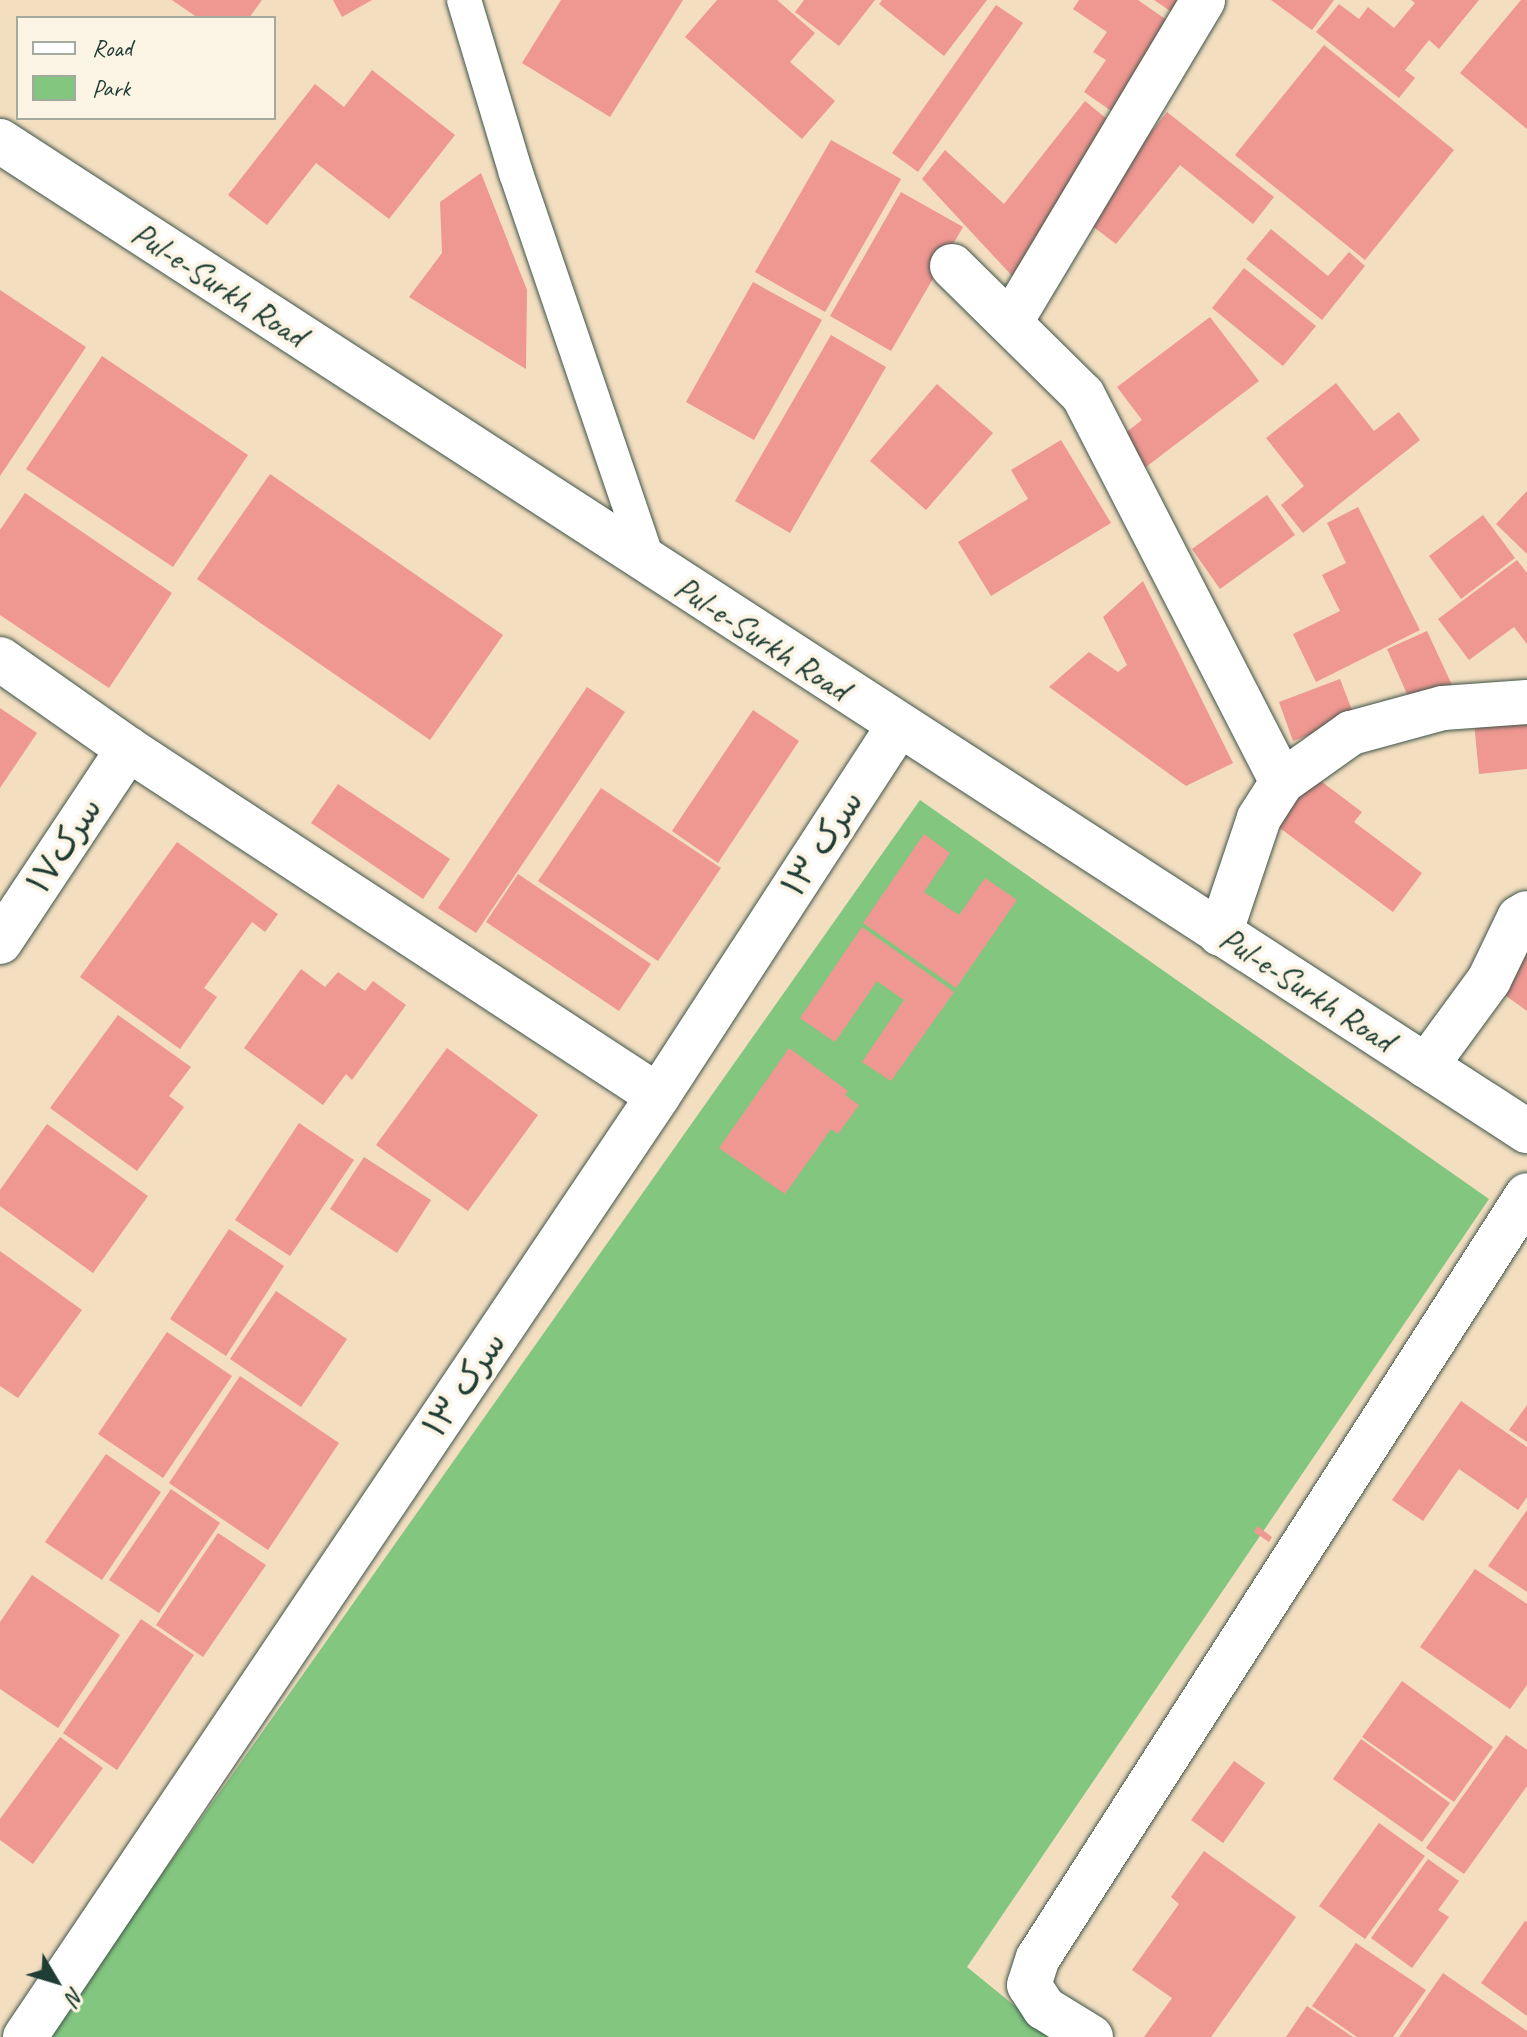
<!DOCTYPE html>
<meta charset="utf-8">
<style>
body{margin:0}
#map{position:relative;width:1527px;height:2037px;overflow:hidden;background:#f3dec0;font-family:Caveat,"Playpen Sans Arabic",sans-serif}
div>[style]{position:absolute}
.green>*{inset:0;background:#83c680}
.building>*{inset:0;background:#ef9791}
.roads{filter:drop-shadow(0 0 2px #3f5549) drop-shadow(0 0 2px #3f5549)}
.service>*{height:34px;margin:-17px;padding:0 17px;transform-origin:17px;border-radius:17px;background:#fff}
.minor>*{height:44px;margin:-22px;padding:0 22px;transform-origin:22px;border-radius:22px;background:#fff}
.tertiary>*{height:44px;margin:-22px;padding:0 22px;transform-origin:22px;border-radius:22px;background:#fff}
span{translate:-50% -50%;white-space:nowrap;text-align:center;line-height:1.15;-webkit-text-stroke:8px #fcf5e5;paint-order:stroke}
.street-label{font-size:34px;color:#1f3d34}
.legend{position:absolute;left:16px;top:16px;width:260px;height:104px;box-sizing:border-box;background:#fcf5e5;border:2px solid #a4ab9e;margin:0;padding:10px 14px;list-style:none;font-size:24px;color:#1f3d34}
.legend li{display:flex;align-items:center;gap:16px;height:40px}
.legend b{width:40px;border:2px solid #a4ab9e}
.north{position:absolute;left:16px;top:1941px;width:80px;height:80px;-webkit-text-stroke:6px #fcf5e5;paint-order:stroke;rotate:128deg;font-size:22px;font-weight:700;line-height:32px;text-align:center;color:#1f3d34}
.north::after{content:'';display:block;margin:auto;width:28px;height:36px;background:#1f3d34;clip-path:polygon(50% 0,100% 100%,50% 72%,0 100%)}
</style>
<div id="map">
<div class="green">
<i style="clip-path:polygon(920px 800px,1489px 1199px,967px 1967px,1053px 2037px,47px 2037px)"></i>
</div>
<div class="building">
<i style="clip-path:polygon(172px 0,262px 0,249px 18px,198px 18px)"></i>
<i style="clip-path:polygon(333px 0,372px 0,342px 17px)"></i>
<i style="clip-path:polygon(561px 0,683px 0,610px 117px,522px 63px)"></i>
<i style="clip-path:polygon(717px 0,777px 0,815px 33px,790px 62px,835px 101px,802px 139px,685px 37px)"></i>
<i style="clip-path:polygon(804px 0,875px 0,839px 46px,795px 12px)"></i>
<i style="clip-path:polygon(882px 0,987px 0,944px 56px,879px 4px)"></i>
<i style="clip-path:polygon(1079px 0,1138px 0,1181px 30px,1120px 117px,1084px 92px,1106px 60px,1093px 52px,1107px 32px,1073px 9px)"></i>
<i style="clip-path:polygon(1154px 0,1191px 0,1179px 17px)"></i>
<i style="clip-path:polygon(1271px 0,1334px 0,1312px 30px)"></i>
<i style="clip-path:polygon(1411px 0,1479px 0,1439px 49px,1429px 40px,1405px 70px,1415px 78px,1399px 98px,1316px 32px,1339px 4px,1359px 19px,1368px 7px,1394px 28px,1415px 3px)"></i>
<i style="clip-path:polygon(1521px 0,1527px 0,1527px 129px,1460px 73px)"></i>
<i style="clip-path:polygon(996px 5px,1023px 23px,918px 172px,892px 153px)"></i>
<i style="clip-path:polygon(1324px 45px,1454px 150px,1365px 260px,1235px 155px)"></i>
<i style="clip-path:polygon(372px 70px,455px 135px,389px 219px,316px 163px,267px 225px,228px 195px,315px 84px,344px 107px)"></i>
<i style="clip-path:polygon(1085px 101px,1119px 129px,1014px 278px,922px 179px,945px 150px,1004px 204px)"></i>
<i style="clip-path:polygon(1167px 112px,1274px 197px,1253px 224px,1180px 165px,1116px 244px,1083px 219px)"></i>
<i style="clip-path:polygon(831px 140px,901px 179px,825px 312px,755px 272px)"></i>
<i style="clip-path:polygon(481px 173px,527px 290px,526px 369px,409px 297px,442px 253px,440px 202px)"></i>
<i style="clip-path:polygon(901px 192px,963px 227px,891px 351px,830px 316px)"></i>
<i style="clip-path:polygon(1271px 229px,1328px 276px,1349px 252px,1365px 266px,1322px 320px,1246px 259px)"></i>
<i style="clip-path:polygon(1244px 268px,1316px 326px,1283px 366px,1212px 308px)"></i>
<i style="clip-path:polygon(753px 282px,822px 320px,754px 440px,686px 402px)"></i>
<i style="clip-path:polygon(0 290px,86px 347px,0 476px)"></i>
<i style="clip-path:polygon(1210px 317px,1259px 381px,1138px 473px,1115px 441px,1142px 420px,1117px 387px)"></i>
<i style="clip-path:polygon(831px 335px,886px 367px,790px 533px,735px 501px)"></i>
<i style="clip-path:polygon(102px 356px,248px 455px,173px 567px,26px 469px)"></i>
<i style="clip-path:polygon(1336px 383px,1374px 431px,1399px 412px,1420px 440px,1303px 533px,1281px 505px,1304px 486px,1266px 438px)"></i>
<i style="clip-path:polygon(937px 384px,993px 433px,926px 510px,870px 461px)"></i>
<i style="clip-path:polygon(1061px 440px,1111px 523px,991px 596px,958px 542px,1028px 499px,1011px 470px)"></i>
<i style="clip-path:polygon(270px 474px,503px 635px,430px 740px,197px 579px)"></i>
<i style="clip-path:polygon(1527px 491px,1527px 554px,1496px 524px)"></i>
<i style="clip-path:polygon(25px 493px,172px 593px,109px 688px,0 615px,0 530px)"></i>
<i style="clip-path:polygon(1267px 495px,1295px 535px,1220px 589px,1192px 549px)"></i>
<i style="clip-path:polygon(1358px 507px,1420px 630px,1316px 682px,1293px 634px,1340px 611px,1322px 575px,1346px 563px,1327px 523px)"></i>
<i style="clip-path:polygon(1483px 515px,1515px 558px,1461px 599px,1429px 556px)"></i>
<i style="clip-path:polygon(1517px 560px,1527px 573px,1527px 644px,1514px 627px,1469px 660px,1438px 619px)"></i>
<i style="clip-path:polygon(1143px 581px,1233px 763px,1186px 786px,1049px 687px,1089px 652px,1118px 672px,1127px 665px,1103px 617px)"></i>
<i style="clip-path:polygon(1427px 631px,1452px 685px,1411px 703px,1387px 649px)"></i>
<i style="clip-path:polygon(1340px 679px,1355px 718px,1293px 741px,1279px 702px)"></i>
<i style="clip-path:polygon(587px 687px,625px 712px,476px 933px,438px 908px)"></i>
<i style="clip-path:polygon(0 708px,37px 733px,0 788px)"></i>
<i style="clip-path:polygon(753px 710px,799px 741px,718px 863px,672px 831px)"></i>
<i style="clip-path:polygon(1527px 717px,1527px 769px,1479px 774px,1474px 722px)"></i>
<i style="clip-path:polygon(1306px 770px,1362px 812px,1354px 822px,1422px 873px,1393px 912px,1269px 820px)"></i>
<i style="clip-path:polygon(338px 784px,450px 859px,423px 899px,311px 823px)"></i>
<i style="clip-path:polygon(601px 788px,721px 868px,658px 961px,538px 881px)"></i>
<i style="clip-path:polygon(924px 834px,950px 853px,924px 892px,959px 915px,985px 878px,1017px 900px,956px 988px,863px 923px)"></i>
<i style="clip-path:polygon(177px 842px,278px 914px,265px 932px,252px 922px,204px 988px,217px 997px,180px 1049px,80px 977px)"></i>
<i style="clip-path:polygon(518px 874px,651px 964px,619px 1011px,486px 922px)"></i>
<i style="clip-path:polygon(862px 927px,954px 992px,891px 1081px,862px 1062px,904px 1000px,877px 981px,835px 1042px,800px 1018px)"></i>
<i style="clip-path:polygon(1527px 936px,1527px 1011px,1491px 985px)"></i>
<i style="clip-path:polygon(301px 969px,325px 987px,338px 972px,365px 991px,373px 981px,406px 1005px,352px 1080px,346px 1074px,323px 1105px,244px 1048px)"></i>
<i style="clip-path:polygon(118px 1015px,191px 1067px,169px 1096px,184px 1107px,137px 1171px,50px 1108px)"></i>
<i style="clip-path:polygon(447px 1048px,538px 1115px,468px 1211px,376px 1145px)"></i>
<i style="clip-path:polygon(789px 1048px,848px 1091px,845px 1095px,859px 1105px,838px 1134px,831px 1129px,785px 1194px,719px 1148px)"></i>
<i style="clip-path:polygon(299px 1123px,354px 1160px,290px 1256px,235px 1220px)"></i>
<i style="clip-path:polygon(47px 1124px,148px 1196px,93px 1273px,0 1206px,0 1190px)"></i>
<i style="clip-path:polygon(364px 1157px,431px 1200px,397px 1253px,330px 1209px)"></i>
<i style="clip-path:polygon(229px 1229px,284px 1266px,226px 1356px,170px 1319px)"></i>
<i style="clip-path:polygon(0 1251px,82px 1310px,18px 1398px,0 1386px)"></i>
<i style="clip-path:polygon(276px 1291px,347px 1339px,301px 1407px,230px 1359px)"></i>
<i style="clip-path:polygon(167px 1332px,232px 1376px,163px 1478px,98px 1434px)"></i>
<i style="clip-path:polygon(240px 1376px,339px 1443px,268px 1550px,169px 1483px)"></i>
<i style="clip-path:polygon(1461px 1401px,1527px 1447px,1527px 1497px,1518px 1510px,1459px 1469px,1423px 1521px,1392px 1500px)"></i>
<i style="clip-path:polygon(1527px 1405px,1527px 1442px,1509px 1430px)"></i>
<i style="clip-path:polygon(106px 1454px,161px 1492px,102px 1580px,45px 1542px)"></i>
<i style="clip-path:polygon(171px 1489px,220px 1523px,159px 1613px,109px 1580px)"></i>
<i style="clip-path:polygon(1527px 1510px,1527px 1592px,1488px 1566px)"></i>
<i style="clip-path:polygon(1257px 1526px,1272px 1537px,1269px 1542px,1254px 1532px)"></i>
<i style="clip-path:polygon(218px 1533px,266px 1565px,203px 1657px,156px 1625px)"></i>
<i style="clip-path:polygon(1475px 1569px,1527px 1604px,1527px 1685px,1510px 1709px,1420px 1647px)"></i>
<i style="clip-path:polygon(32px 1575px,120px 1635px,58px 1728px,0 1689px,0 1622px)"></i>
<i style="clip-path:polygon(141px 1619px,194px 1655px,117px 1770px,63px 1733px)"></i>
<i style="clip-path:polygon(1402px 1681px,1493px 1747px,1454px 1802px,1362px 1737px)"></i>
<i style="clip-path:polygon(1506px 1735px,1527px 1750px,1527px 1786px,1464px 1874px,1426px 1848px)"></i>
<i style="clip-path:polygon(60px 1737px,103px 1768px,33px 1864px,0 1840px,0 1819px)"></i>
<i style="clip-path:polygon(1361px 1739px,1450px 1803px,1422px 1842px,1333px 1779px)"></i>
<i style="clip-path:polygon(1234px 1761px,1265px 1783px,1223px 1843px,1191px 1820px)"></i>
<i style="clip-path:polygon(1379px 1823px,1425px 1856px,1365px 1939px,1319px 1906px)"></i>
<i style="clip-path:polygon(1204px 1851px,1296px 1917px,1211px 2037px,1144px 2037px,1172px 1998px,1132px 1970px,1179px 1904px,1171px 1897px)"></i>
<i style="clip-path:polygon(1428px 1859px,1459px 1881px,1438px 1910px,1449px 1917px,1412px 1968px,1371px 1938px)"></i>
<i style="clip-path:polygon(1525px 1921px,1527px 1922px,1527px 2016px,1481px 1983px)"></i>
<i style="clip-path:polygon(1356px 1943px,1426px 1990px,1393px 2037px,1357px 2037px,1312px 2006px)"></i>
<i style="clip-path:polygon(1443px 1973px,1527px 2031px,1527px 2037px,1399px 2037px)"></i>
<i style="clip-path:polygon(1307px 2006px,1353px 2037px,1286px 2037px)"></i>
</div>
<div class="roads">
<div class="service">
<i style="left:464px;top:0;width:181px;rotate:73.3deg"></i>
<i style="left:516px;top:173px;width:413px;rotate:71.2deg"></i>
</div>
<div class="minor">
<i style="left:952px;top:266px;width:184px;rotate:44.6deg"></i>
<i style="left:1083px;top:395px;width:435px;rotate:62.8deg"></i>
<i style="left:1010px;top:323px;width:376px;rotate:-59.1deg"></i>
<i style="left:0;top:659px;width:156px;rotate:35.1deg"></i>
<i style="left:128px;top:749px;width:633px;rotate:33.21deg"></i>
<i style="left:1220px;top:934px;width:122px;rotate:-71.4deg"></i>
<i style="left:1259px;top:818px;width:43px;rotate:-57.4deg"></i>
<i style="left:1282px;top:782px;width:85px;rotate:-35.4deg"></i>
<i style="left:1351px;top:733px;width:95px;rotate:-15.2deg"></i>
<i style="left:1443px;top:708px;width:84px;rotate:-4.1deg"></i>
<i style="left:0;top:942px;width:232px;rotate:-56.4deg"></i>
<i style="left:1426px;top:1066px;width:107px;rotate:-53.8deg"></i>
<i style="left:1489px;top:980px;width:69px;rotate:-64.2deg"></i>
<i style="left:1519px;top:918px;width:9px;rotate:-32deg"></i>
<i style="left:25px;top:2037px;width:1134px;rotate:-56.07deg"></i>
<i style="left:658px;top:1096px;width:441px;rotate:-57deg"></i>
<i style="left:1091px;top:2037px;width:55px;rotate:-148.3deg"></i>
<i style="left:1044px;top:2008px;width:27px;rotate:-123deg"></i>
<i style="left:1029px;top:1985px;width:28px;rotate:-72deg"></i>
<i style="left:1038px;top:1958px;width:906px;rotate:-57.34deg"></i>
</div>
<div class="tertiary">
<i style="left:0;top:141px;width:1820px;rotate:32.96deg"></i>
</div>
</div>
<div class="street-label">
<span style="left:219px;top:284px;rotate:33deg">Pul-e-Surkh Road</span>
<span style="left:762px;top:638px;rotate:33deg">Pul-e-Surkh Road</span>
<span style="left:822px;top:843px;rotate:-57deg">سرک ۱۳</span>
<span style="left:64px;top:845px;rotate:-57deg">سرک۱۷</span>
<span style="left:1307px;top:989px;rotate:33deg">Pul-e-Surkh Road</span>
<span style="left:464px;top:1384px;rotate:-56deg">سرک ۱۳</span>
</div>
<ul class="legend">
<li><b style="height:10px;background:#fff"></b>Road</li>
<li><b style="height:22px;background:#83c680"></b>Park</li>
</ul>
<div class="north">N</div>
</div>
